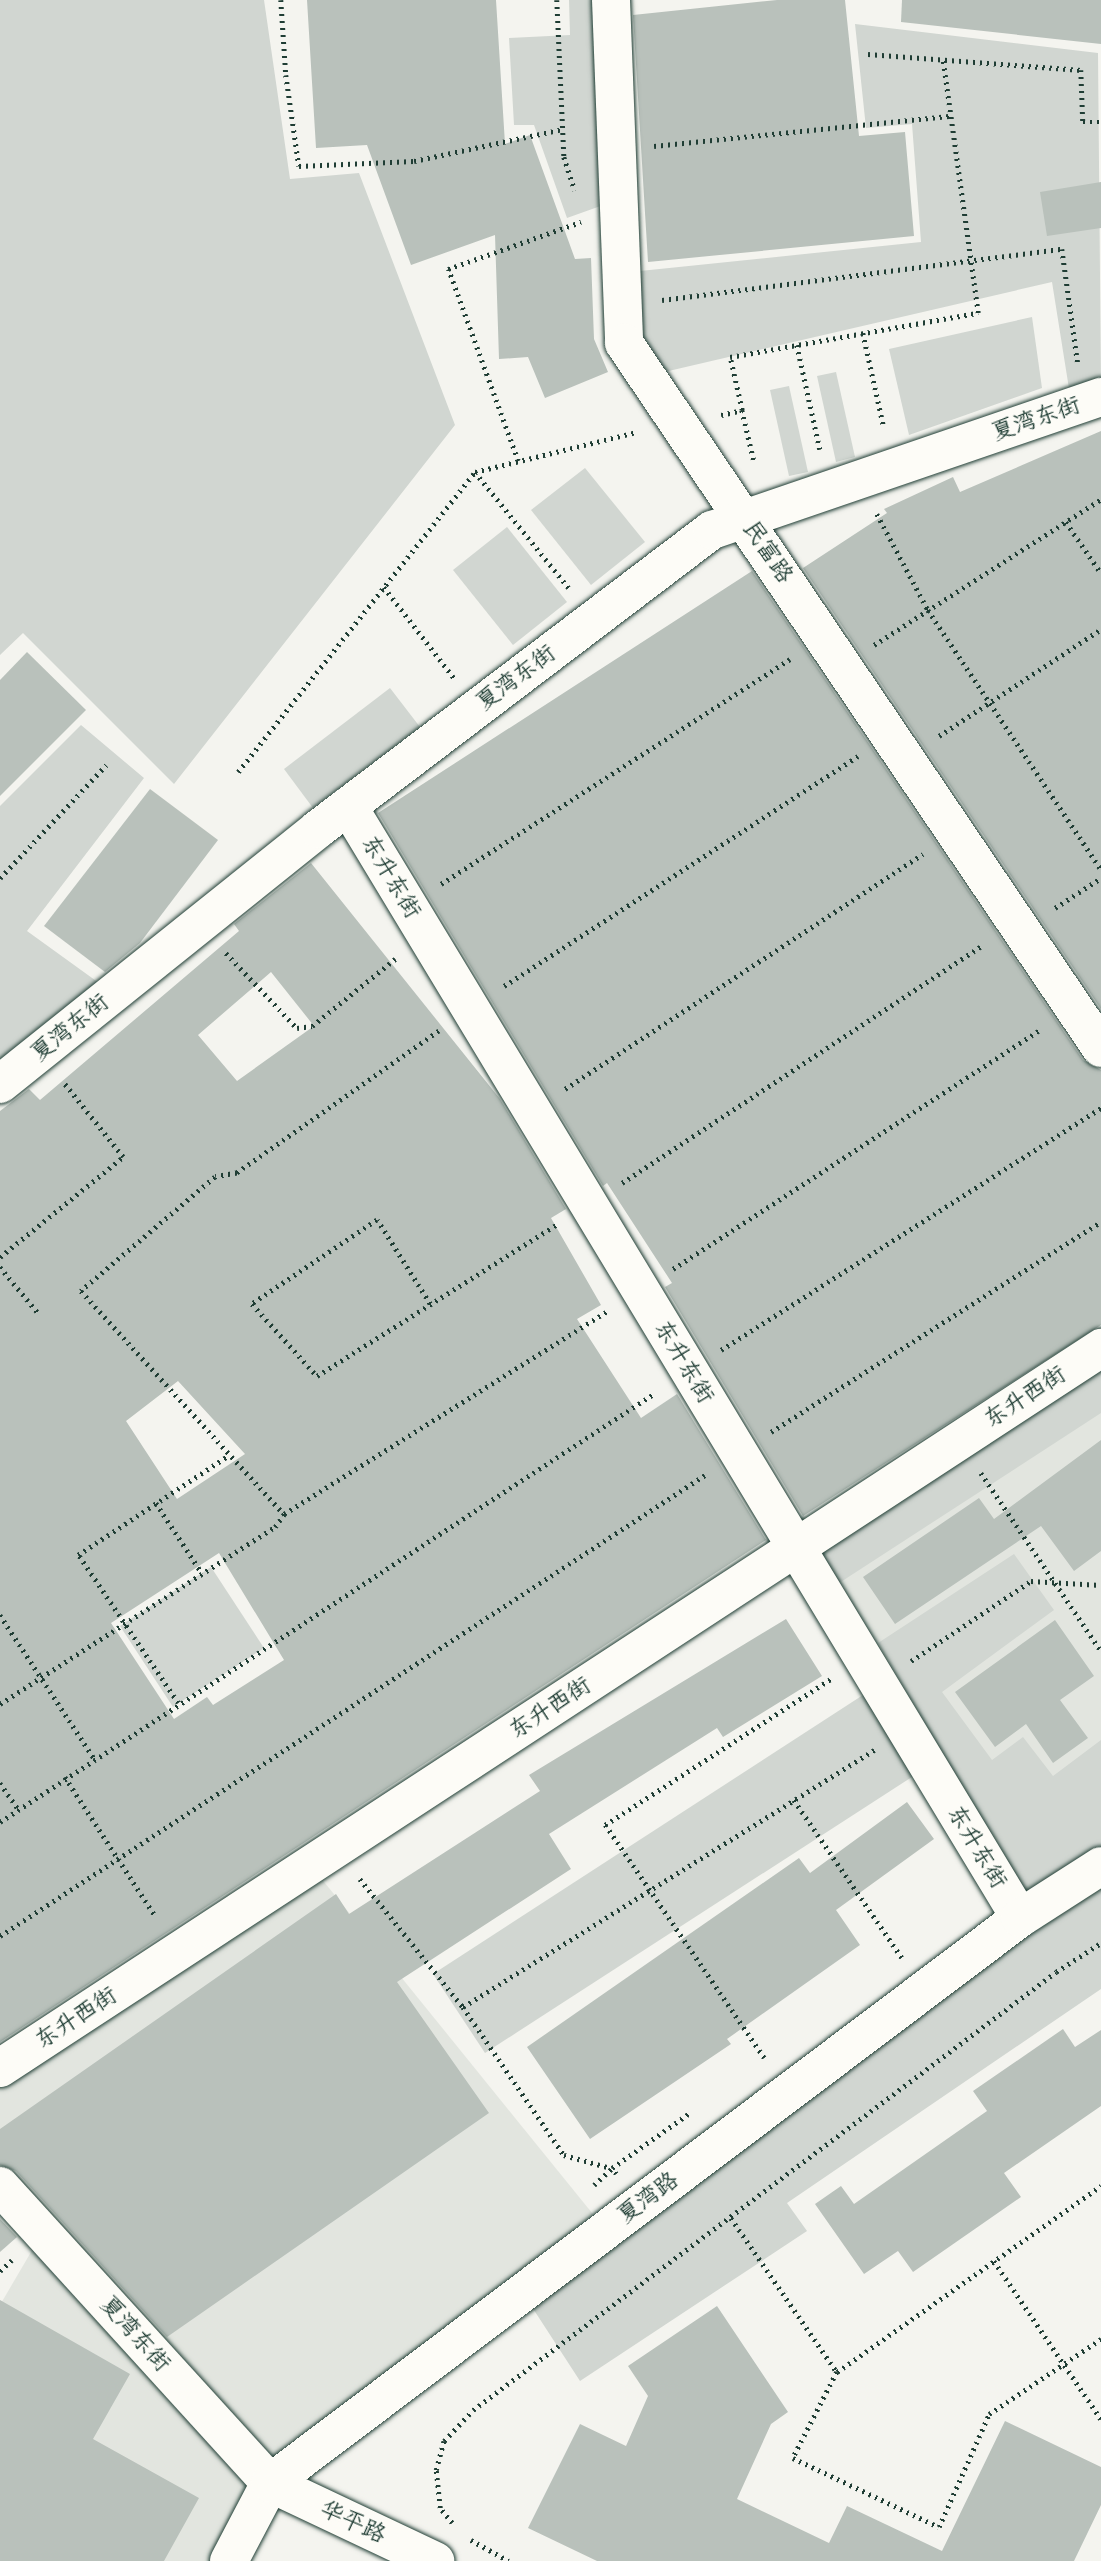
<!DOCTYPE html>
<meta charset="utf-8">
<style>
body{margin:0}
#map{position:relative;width:1101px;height:2561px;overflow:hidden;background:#f4f4ef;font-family:"Balsamiq Sans","LXGW WenKai TC",sans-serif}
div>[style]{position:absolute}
.built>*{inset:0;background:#e2e5df}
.green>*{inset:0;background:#d1d6d1}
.building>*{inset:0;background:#b9c1bb}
.path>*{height:4.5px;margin-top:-2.25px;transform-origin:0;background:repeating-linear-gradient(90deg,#1f3d34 0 2px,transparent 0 7px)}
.roads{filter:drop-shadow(0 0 2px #1f3d34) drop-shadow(0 0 2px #1f3d34)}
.minor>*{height:38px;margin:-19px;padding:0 19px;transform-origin:19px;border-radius:19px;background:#fdfcf7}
span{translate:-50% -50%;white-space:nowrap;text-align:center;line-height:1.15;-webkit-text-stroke:5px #fdfcf7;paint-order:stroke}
.street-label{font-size:23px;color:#1f3d34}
</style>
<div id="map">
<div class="built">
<i style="clip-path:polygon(1101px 1350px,1101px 1864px,1020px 1915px,800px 1548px)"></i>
<i style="clip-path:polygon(312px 1867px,605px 2229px,271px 2479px,0 2182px,0 2072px)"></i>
<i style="clip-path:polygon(41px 2235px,267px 2484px,226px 2561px,0 2561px,0 2305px)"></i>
</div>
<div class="green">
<i style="clip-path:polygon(0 0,264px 0,290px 179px,359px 173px,455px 425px,174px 784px,23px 633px,0 655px)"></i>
<i style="clip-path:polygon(569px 0,599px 0,609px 203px,567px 218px,534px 125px,514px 125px,509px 38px,570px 35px)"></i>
<i style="clip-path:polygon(855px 24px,1098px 53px,1101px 386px,1070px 395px,1052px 282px,660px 373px,641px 330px,640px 271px,921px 242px,912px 124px,866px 128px)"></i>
<i style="clip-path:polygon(1032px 317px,1042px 388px,909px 435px,889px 349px)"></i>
<i style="clip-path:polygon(836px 372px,855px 457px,836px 462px,817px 376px)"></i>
<i style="clip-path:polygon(789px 386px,808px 472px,789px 476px,770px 390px)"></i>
<i style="clip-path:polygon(585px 468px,645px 542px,591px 585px,531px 510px)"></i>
<i style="clip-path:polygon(507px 527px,567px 602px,513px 645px,453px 570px)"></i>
<i style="clip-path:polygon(390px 688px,420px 727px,313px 808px,284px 769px)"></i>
<i style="clip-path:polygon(81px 725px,144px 778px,27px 931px,99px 983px,0 1064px,0 806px)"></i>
<i style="clip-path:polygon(1101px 1362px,1101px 1413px,833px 1587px,810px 1551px)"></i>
<i style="clip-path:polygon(1014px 1554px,1054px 1610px,942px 1692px,992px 1760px,1023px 1737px,1053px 1776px,1101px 1740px,1101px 1853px,1029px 1900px,878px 1643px)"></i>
<i style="clip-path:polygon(211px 1567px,264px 1648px,173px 1707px,120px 1626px)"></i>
<i style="clip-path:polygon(863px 1695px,915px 1775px,485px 2053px,433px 1974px)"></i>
<i style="clip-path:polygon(1101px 1887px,1101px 1989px,787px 2203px,807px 2231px,580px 2381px,530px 2304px,1034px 1930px)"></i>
</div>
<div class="building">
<i style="clip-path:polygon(307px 0,496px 0,505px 144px,530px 135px,575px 259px,591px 258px,594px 339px,608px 372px,545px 398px,528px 357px,499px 359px,495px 235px,411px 265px,367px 145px,316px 148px)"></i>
<i style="clip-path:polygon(777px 0,845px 0,859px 136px,905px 132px,914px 236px,648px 262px,633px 15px)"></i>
<i style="clip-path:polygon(902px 0,1101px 0,1101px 44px,901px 22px)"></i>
<i style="clip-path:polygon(1101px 182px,1101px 228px,1047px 236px,1040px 192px)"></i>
<i style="clip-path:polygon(1101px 431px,1101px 1009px,803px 568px,887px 513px,884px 509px,953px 477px,960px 492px)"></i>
<i style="clip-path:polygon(752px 571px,1083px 1060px,1101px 1070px,1101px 1325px,803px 1516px,665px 1287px,672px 1283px,607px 1183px,603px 1186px,378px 813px)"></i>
<i style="clip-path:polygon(27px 652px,86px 710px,0 796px,0 680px)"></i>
<i style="clip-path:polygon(150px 789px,218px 840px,140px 943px,105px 972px,44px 926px)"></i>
<i style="clip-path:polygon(evenodd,311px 863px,500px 1099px,566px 1209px,551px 1218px,601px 1305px,577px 1319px,641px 1418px,677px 1394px,766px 1540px,0 2042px,0 1111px,29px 1089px,40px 1100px,239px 931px,234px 924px,311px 863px,271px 972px,314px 1026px,237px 1081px,198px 1035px,271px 972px,311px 863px,178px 1381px,245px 1454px,177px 1499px,126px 1421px,178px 1381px,311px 863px,219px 1553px,284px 1660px,213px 1705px,207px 1697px,174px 1719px,111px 1623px,219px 1553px)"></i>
<i style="clip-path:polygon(1101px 1440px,1101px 1551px,1074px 1571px,1041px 1526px,895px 1624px,863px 1577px,979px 1498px,994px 1519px)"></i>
<i style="clip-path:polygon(786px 1619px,822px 1676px,723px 1737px,717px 1728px,549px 1834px,571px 1869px,397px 1982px,489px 2113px,167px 2337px,16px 2171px,0 2165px,0 2129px,336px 1894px,349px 1914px,540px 1791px,529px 1775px)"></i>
<i style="clip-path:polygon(1055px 1620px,1094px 1676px,1060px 1700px,1088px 1738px,1053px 1763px,1026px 1724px,995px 1747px,955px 1692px)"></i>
<i style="clip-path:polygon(907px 1802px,934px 1839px,836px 1910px,860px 1945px,727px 2039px,731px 2044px,590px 2139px,527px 2047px,799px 1858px,810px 1873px)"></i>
<i style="clip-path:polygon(1063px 2029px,1075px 2047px,1101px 2030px,1101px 2106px,1004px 2173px,1021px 2197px,913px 2272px,898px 2251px,864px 2274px,815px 2204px,841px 2186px,854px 2204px,987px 2111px,973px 2091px)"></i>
<i style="clip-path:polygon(0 2219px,17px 2237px,0 2252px)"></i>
<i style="clip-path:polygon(0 2300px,130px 2374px,93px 2439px,199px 2498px,164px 2561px,0 2561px)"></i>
<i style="clip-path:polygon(717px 2306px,788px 2412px,771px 2424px,737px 2499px,829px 2543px,847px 2506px,942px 2551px,1005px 2421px,1101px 2467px,1101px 2505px,1074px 2561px,597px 2561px,528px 2528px,580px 2424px,626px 2446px,648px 2396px,628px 2366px)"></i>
</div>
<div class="path">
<i style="left:281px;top:0;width:75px;rotate:86.2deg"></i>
<i style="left:286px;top:75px;width:92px;rotate:81.9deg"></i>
<i style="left:299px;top:166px;width:115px;rotate:-2.5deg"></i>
<i style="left:414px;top:161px;width:152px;rotate:-12.1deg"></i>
<i style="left:557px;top:0;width:157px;rotate:87.4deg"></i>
<i style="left:564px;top:157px;width:35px;rotate:72deg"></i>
<i style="left:868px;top:54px;width:214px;rotate:4.3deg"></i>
<i style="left:1081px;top:70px;width:52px;rotate:87.8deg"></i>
<i style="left:1083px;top:122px;width:18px"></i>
<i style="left:654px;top:146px;width:299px;rotate:-5.8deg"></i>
<i style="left:662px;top:300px;width:403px;rotate:-7.3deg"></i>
<i style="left:1062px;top:249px;width:117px;rotate:82.1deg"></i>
<i style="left:863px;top:333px;width:97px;rotate:77.5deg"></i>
<i style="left:797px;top:345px;width:107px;rotate:77.6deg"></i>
<i style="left:742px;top:410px;width:52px;rotate:76.8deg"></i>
<i style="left:721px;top:415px;width:22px;rotate:-13deg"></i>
<i style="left:742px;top:410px;width:54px;rotate:-102.8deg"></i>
<i style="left:730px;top:357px;width:252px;rotate:-10.1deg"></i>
<i style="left:978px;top:313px;width:255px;rotate:-97.9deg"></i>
<i style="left:518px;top:461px;width:204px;rotate:-110deg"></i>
<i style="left:448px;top:269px;width:141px;rotate:-19.5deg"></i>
<i style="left:475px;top:472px;width:149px;rotate:51deg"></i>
<i style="left:877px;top:514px;width:109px;rotate:62deg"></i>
<i style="left:928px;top:610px;width:311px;rotate:56.3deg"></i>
<i style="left:1066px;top:522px;width:62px;rotate:55.5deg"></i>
<i style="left:384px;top:587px;width:115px;rotate:52.4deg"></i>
<i style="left:874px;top:645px;width:270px;rotate:-32.7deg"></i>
<i style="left:939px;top:736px;width:194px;rotate:-33.4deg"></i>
<i style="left:238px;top:772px;width:382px;rotate:-51.7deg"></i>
<i style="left:475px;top:472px;width:167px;rotate:-13.9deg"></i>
<i style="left:0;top:878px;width:155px;rotate:-46.8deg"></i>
<i style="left:441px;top:884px;width:415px;rotate:-32.8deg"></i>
<i style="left:1055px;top:908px;width:55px;rotate:-33.1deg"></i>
<i style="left:226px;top:953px;width:103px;rotate:46.6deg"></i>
<i style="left:297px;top:1028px;width:15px;rotate:-8deg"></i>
<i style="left:312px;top:1026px;width:107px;rotate:-38.9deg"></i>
<i style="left:504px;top:986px;width:422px;rotate:-33deg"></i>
<i style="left:439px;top:1031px;width:247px;rotate:144.9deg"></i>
<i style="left:237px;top:1173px;width:22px;rotate:170deg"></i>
<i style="left:215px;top:1177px;width:176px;rotate:139.6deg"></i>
<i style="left:81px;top:1291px;width:302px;rotate:47.7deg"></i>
<i style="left:284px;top:1514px;width:381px;rotate:-32.1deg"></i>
<i style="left:565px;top:1089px;width:428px;rotate:-33.3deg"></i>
<i style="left:622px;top:1183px;width:432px;rotate:-33.4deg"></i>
<i style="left:0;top:1257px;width:159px;rotate:-39.1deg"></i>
<i style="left:123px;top:1157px;width:96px;rotate:-128.7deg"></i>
<i style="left:0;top:1267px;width:61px;rotate:50.3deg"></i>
<i style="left:673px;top:1269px;width:439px;rotate:-33.1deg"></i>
<i style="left:430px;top:1304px;width:99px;rotate:-122.2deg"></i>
<i style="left:377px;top:1220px;width:151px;rotate:146.1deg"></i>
<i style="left:252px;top:1304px;width:97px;rotate:47.9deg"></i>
<i style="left:317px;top:1376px;width:283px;rotate:-32.3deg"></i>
<i style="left:721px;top:1350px;width:451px;rotate:-32.5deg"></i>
<i style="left:771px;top:1432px;width:391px;rotate:-32.5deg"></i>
<i style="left:981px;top:1473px;width:215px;rotate:56deg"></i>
<i style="left:156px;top:1503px;width:84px;rotate:56.7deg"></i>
<i style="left:0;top:1615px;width:171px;rotate:56.7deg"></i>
<i style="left:911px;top:1661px;width:144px;rotate:-33.7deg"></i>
<i style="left:1031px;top:1581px;width:70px;rotate:3.3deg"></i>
<i style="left:178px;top:1703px;width:179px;rotate:-124deg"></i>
<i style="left:78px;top:1555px;width:181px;rotate:-33.5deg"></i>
<i style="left:0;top:1704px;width:327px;rotate:-32.8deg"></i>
<i style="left:275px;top:1527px;width:16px;rotate:-55deg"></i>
<i style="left:65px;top:1777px;width:167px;rotate:57deg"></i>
<i style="left:0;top:1783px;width:32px;rotate:55deg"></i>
<i style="left:794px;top:1800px;width:191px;rotate:55.6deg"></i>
<i style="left:0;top:1822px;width:783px;rotate:-33.22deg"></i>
<i style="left:360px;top:1879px;width:164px;rotate:51.2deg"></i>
<i style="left:463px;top:2007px;width:485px;rotate:-32deg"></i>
<i style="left:0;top:1936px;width:842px;rotate:-33.18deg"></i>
<i style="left:463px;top:2007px;width:179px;rotate:55.7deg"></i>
<i style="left:564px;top:2155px;width:49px;rotate:15.5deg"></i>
<i style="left:764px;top:2058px;width:282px;rotate:-124.3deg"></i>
<i style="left:605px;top:1825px;width:269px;rotate:-32.9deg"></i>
<i style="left:616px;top:2174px;width:7px;rotate:-124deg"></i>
<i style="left:612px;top:2168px;width:97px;rotate:-35.3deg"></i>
<i style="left:594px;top:2185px;width:25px;rotate:-43deg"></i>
<i style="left:731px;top:2218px;width:187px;rotate:55.5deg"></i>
<i style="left:837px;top:2372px;width:323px;rotate:-35.2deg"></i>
<i style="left:994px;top:2261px;width:191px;rotate:55.9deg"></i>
<i style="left:0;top:2271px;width:16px;rotate:-43deg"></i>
<i style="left:837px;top:2372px;width:97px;rotate:117.1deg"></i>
<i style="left:793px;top:2458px;width:161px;rotate:25.3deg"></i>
<i style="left:939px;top:2527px;width:124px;rotate:-66.1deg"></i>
<i style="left:989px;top:2414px;width:135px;rotate:-33.8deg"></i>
<i style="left:452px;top:2523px;width:19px;rotate:-129deg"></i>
<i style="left:440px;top:2508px;width:38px;rotate:-96deg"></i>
<i style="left:436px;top:2470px;width:30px;rotate:-75deg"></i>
<i style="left:444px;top:2441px;width:42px;rotate:-46.9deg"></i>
<i style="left:473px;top:2410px;width:729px;rotate:-36.92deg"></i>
<i style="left:1056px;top:1972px;width:54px;rotate:-32.8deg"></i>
<i style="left:471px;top:2540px;width:43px;rotate:28.9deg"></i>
</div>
<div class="roads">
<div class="minor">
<i style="left:611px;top:0;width:343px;rotate:87.8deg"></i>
<i style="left:624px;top:343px;width:851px;rotate:55.92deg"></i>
<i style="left:348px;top:806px;width:1299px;rotate:58.85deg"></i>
<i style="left:0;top:1084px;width:408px;rotate:-38.7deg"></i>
<i style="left:318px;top:829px;width:495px;rotate:-37.2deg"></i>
<i style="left:712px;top:530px;width:411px;rotate:-18.9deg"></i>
<i style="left:0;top:2068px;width:1316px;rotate:-33.18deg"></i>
<i style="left:0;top:2186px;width:401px;rotate:47.7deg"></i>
<i style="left:270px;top:2483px;width:183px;rotate:25.3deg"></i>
<i style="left:229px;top:2561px;width:88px;rotate:-62.3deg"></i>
<i style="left:270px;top:2483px;width:939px;rotate:-36.99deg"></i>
<i style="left:1020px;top:1918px;width:96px;rotate:-32.7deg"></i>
</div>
</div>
<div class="street-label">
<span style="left:1036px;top:419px;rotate:-19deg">夏湾东街</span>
<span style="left:768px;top:552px;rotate:56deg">民富路</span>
<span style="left:516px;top:678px;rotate:-37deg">夏湾东街</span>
<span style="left:391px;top:877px;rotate:59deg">东升东街</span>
<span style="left:70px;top:1028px;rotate:-39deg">夏湾东街</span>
<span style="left:684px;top:1362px;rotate:59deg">东升东街</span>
<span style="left:1025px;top:1397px;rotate:-33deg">东升西街</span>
<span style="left:550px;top:1708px;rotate:-33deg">东升西街</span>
<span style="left:977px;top:1847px;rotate:59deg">东升东街</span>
<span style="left:76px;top:2018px;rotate:-33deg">东升西街</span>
<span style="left:648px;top:2198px;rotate:-37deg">夏湾路</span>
<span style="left:135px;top:2334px;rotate:48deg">夏湾东街</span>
<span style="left:353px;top:2522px;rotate:25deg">华平路</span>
</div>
</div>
